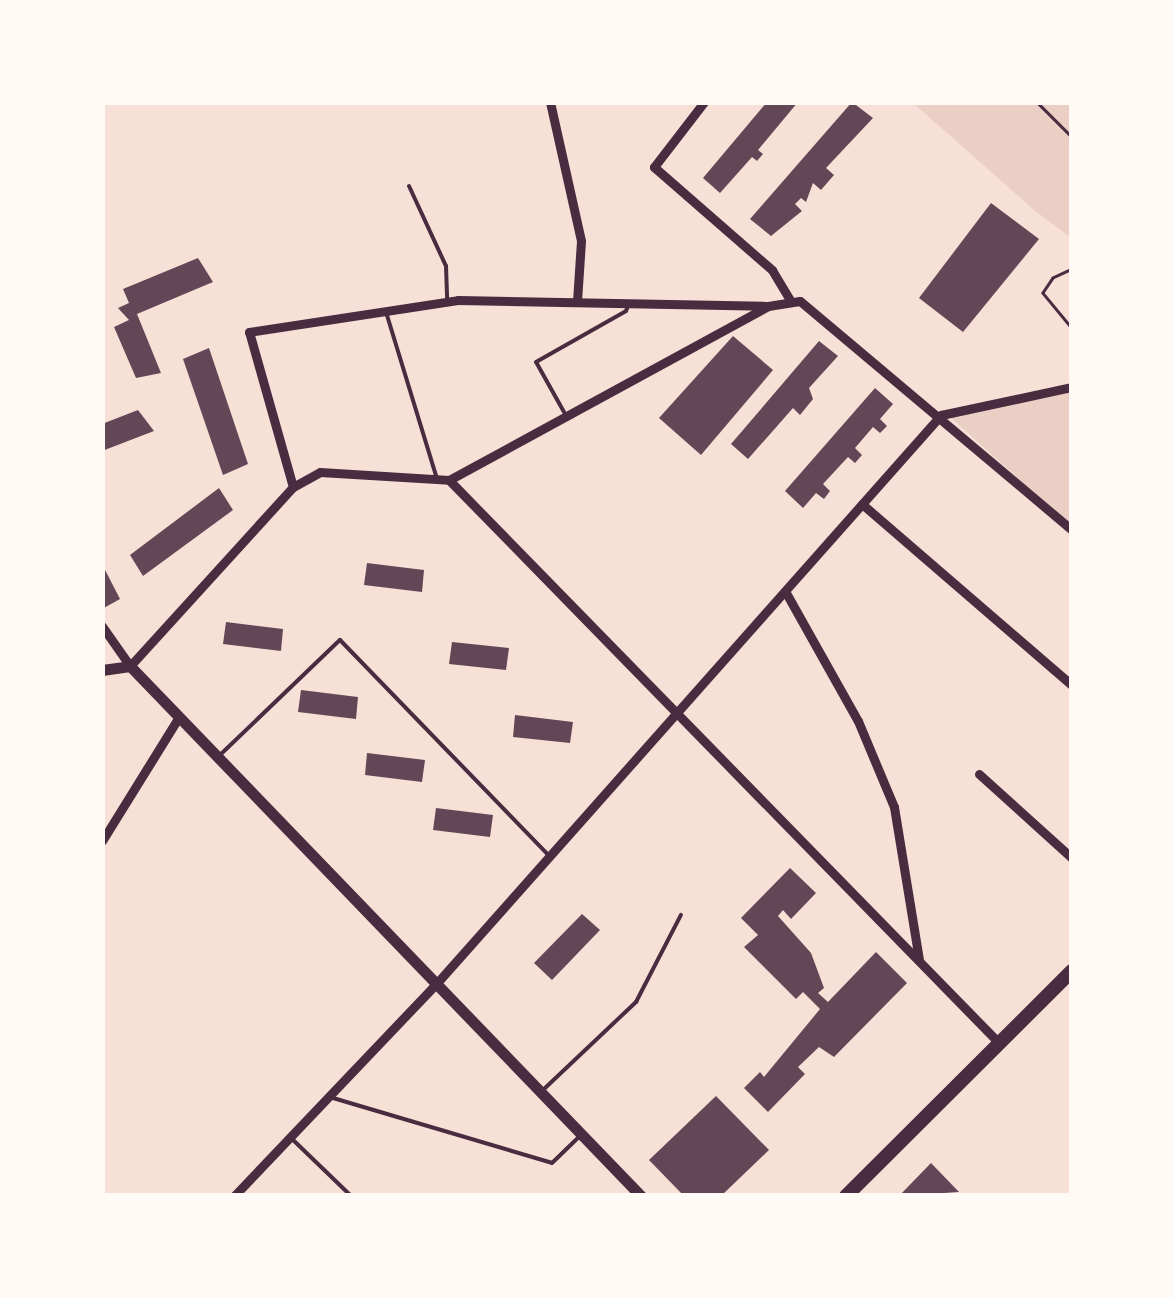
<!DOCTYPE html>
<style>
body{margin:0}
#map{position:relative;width:1174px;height:1298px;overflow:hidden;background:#f7e1d7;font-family:Helvetica,sans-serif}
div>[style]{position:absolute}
.green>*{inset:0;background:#ebcfc5}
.building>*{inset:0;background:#644757}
.path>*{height:2.5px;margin:-1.25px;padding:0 1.25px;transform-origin:1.25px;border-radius:1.25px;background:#4a2c40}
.service>*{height:4px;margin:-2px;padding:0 2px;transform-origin:2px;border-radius:2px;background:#4a2c40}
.minor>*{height:9px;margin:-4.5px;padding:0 4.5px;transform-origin:4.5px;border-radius:4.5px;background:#4a2c40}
.tertiary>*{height:11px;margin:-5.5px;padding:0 5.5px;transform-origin:5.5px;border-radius:5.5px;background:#4a2c40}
.primary>*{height:14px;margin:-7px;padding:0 7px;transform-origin:7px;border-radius:7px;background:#4a2c40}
span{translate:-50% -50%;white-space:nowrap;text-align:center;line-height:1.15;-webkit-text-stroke:10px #fffaf5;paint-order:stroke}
.frame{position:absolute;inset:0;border:105px solid #fffaf5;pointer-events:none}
</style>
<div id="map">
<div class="green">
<i style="clip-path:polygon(913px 103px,1071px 103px,1071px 238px,1034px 210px)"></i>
<i style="clip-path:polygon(1071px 391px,1071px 526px,950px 417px)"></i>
</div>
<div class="building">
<i style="clip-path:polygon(767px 102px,798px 102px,758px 150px,763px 154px,757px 161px,752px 157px,720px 193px,703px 178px)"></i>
<i style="clip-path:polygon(852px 102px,873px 118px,826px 168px,834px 175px,821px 190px,813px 183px,806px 202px,801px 198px,795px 204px,802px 211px,771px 236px,750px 219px)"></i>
<i style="clip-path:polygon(991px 203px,1039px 239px,963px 332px,919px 298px)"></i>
<i style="clip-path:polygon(198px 258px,213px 282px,137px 314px,161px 373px,136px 378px,114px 327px,129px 320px,118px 308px,129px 303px,123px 289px)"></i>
<i style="clip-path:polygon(733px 336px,773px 370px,701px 455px,659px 418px)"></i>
<i style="clip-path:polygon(819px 341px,838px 356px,809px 388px,813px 399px,800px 415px,793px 408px,748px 459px,731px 444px)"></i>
<i style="clip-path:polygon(209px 348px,248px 464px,223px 475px,183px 359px)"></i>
<i style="clip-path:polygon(875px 388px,893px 404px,880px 419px,887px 426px,880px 433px,873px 427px,855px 448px,862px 455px,855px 463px,848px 457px,823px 484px,830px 491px,824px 499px,816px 493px,803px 508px,785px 491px)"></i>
<i style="clip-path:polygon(138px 410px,154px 431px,102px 451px,102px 424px)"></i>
<i style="clip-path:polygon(219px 488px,233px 510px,143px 576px,130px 555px)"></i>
<i style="clip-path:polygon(367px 563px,424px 570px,422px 592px,364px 585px)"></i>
<i style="clip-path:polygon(102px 564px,120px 599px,102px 609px)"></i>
<i style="clip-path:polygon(226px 622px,283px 629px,281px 651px,223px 644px)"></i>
<i style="clip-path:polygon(452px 642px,509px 648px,506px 670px,449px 664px)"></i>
<i style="clip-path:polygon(301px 690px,358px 697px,356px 719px,298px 712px)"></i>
<i style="clip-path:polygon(515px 715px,573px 722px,570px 743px,513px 737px)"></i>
<i style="clip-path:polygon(367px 753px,425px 760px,422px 782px,365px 775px)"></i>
<i style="clip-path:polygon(436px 808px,493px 815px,490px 837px,433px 830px)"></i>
<i style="clip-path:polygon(790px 868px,816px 893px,791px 919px,783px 910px,778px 916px,811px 953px,824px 988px,818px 993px,828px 1002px,876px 952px,907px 983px,834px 1057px,819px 1047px,798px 1067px,805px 1074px,768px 1112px,744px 1088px,760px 1072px,764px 1077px,820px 1009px,803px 992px,796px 999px,744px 947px,758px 935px,741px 918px)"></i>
<i style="clip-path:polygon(582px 914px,600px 930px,552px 980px,534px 963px)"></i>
<i style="clip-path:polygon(716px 1096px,769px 1150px,721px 1196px,684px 1196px,649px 1160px)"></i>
<i style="clip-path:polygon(931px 1163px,959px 1192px,899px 1196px)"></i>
</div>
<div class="path">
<i style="left:1037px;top:102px;width:49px;rotate:45deg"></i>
<i style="left:1072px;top:269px;width:21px;rotate:155deg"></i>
<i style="left:1053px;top:278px;width:18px;rotate:124deg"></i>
<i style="left:1043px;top:293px;width:45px;rotate:50.4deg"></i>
</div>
<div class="service">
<i style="left:409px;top:186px;width:88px;rotate:65.2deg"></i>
<i style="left:446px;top:266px;width:36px;rotate:88deg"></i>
<i style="left:386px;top:312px;width:175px;rotate:73deg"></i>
<i style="left:564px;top:412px;width:57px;rotate:-119.2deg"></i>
<i style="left:536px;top:362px;width:103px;rotate:-29.5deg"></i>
<i style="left:626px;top:311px;width:9px;rotate:-69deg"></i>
<i style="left:221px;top:754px;width:165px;rotate:-43.8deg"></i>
<i style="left:340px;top:640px;width:301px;rotate:45.9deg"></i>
<i style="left:544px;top:1089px;width:127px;rotate:-43.4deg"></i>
<i style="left:636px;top:1002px;width:98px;rotate:-62.7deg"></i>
<i style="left:333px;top:1098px;width:228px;rotate:16.5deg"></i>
<i style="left:552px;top:1163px;width:37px;rotate:-44deg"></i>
<i style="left:290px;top:1137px;width:85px;rotate:44deg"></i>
</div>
<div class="minor">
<i style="left:550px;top:102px;width:142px;rotate:77.4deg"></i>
<i style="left:581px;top:241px;width:61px;rotate:93.8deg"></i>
<i style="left:704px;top:102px;width:82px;rotate:127.6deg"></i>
<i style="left:654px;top:167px;width:157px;rotate:41.1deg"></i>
<i style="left:772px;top:270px;width:37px;rotate:59deg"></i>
<i style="left:941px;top:415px;width:134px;rotate:-12.1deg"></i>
<i style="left:449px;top:480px;width:787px;rotate:45.67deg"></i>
<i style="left:293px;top:487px;width:161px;rotate:-105.8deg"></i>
<i style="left:249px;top:332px;width:211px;rotate:-8.7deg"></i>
<i style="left:458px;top:300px;width:307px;rotate:1.1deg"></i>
<i style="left:862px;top:504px;width:277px;rotate:40.8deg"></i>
<i style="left:785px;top:591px;width:149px;rotate:60.7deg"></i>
<i style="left:858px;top:721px;width:93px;rotate:67.3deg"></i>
<i style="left:894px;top:807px;width:154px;rotate:80.7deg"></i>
<i style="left:102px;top:626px;width:49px;rotate:55deg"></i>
<i style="left:130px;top:666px;width:242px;rotate:-47.7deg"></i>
<i style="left:293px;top:487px;width:31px;rotate:-29deg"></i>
<i style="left:320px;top:472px;width:129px;rotate:3.5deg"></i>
<i style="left:449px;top:480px;width:363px;rotate:-28.6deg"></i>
<i style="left:768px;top:306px;width:32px;rotate:-9deg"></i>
<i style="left:800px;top:301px;width:356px;rotate:40.1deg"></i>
<i style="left:979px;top:774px;width:125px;rotate:42.1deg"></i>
<i style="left:102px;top:841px;width:146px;rotate:-58.2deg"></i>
<i style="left:234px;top:1196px;width:293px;rotate:-46.4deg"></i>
<i style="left:436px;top:984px;width:761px;rotate:-48.41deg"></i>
</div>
<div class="tertiary">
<i style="left:102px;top:670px;width:28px;rotate:-8deg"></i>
<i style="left:130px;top:666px;width:736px;rotate:46.05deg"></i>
</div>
<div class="primary">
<i style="left:846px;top:1196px;width:319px;rotate:-44.9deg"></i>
</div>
<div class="frame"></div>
</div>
